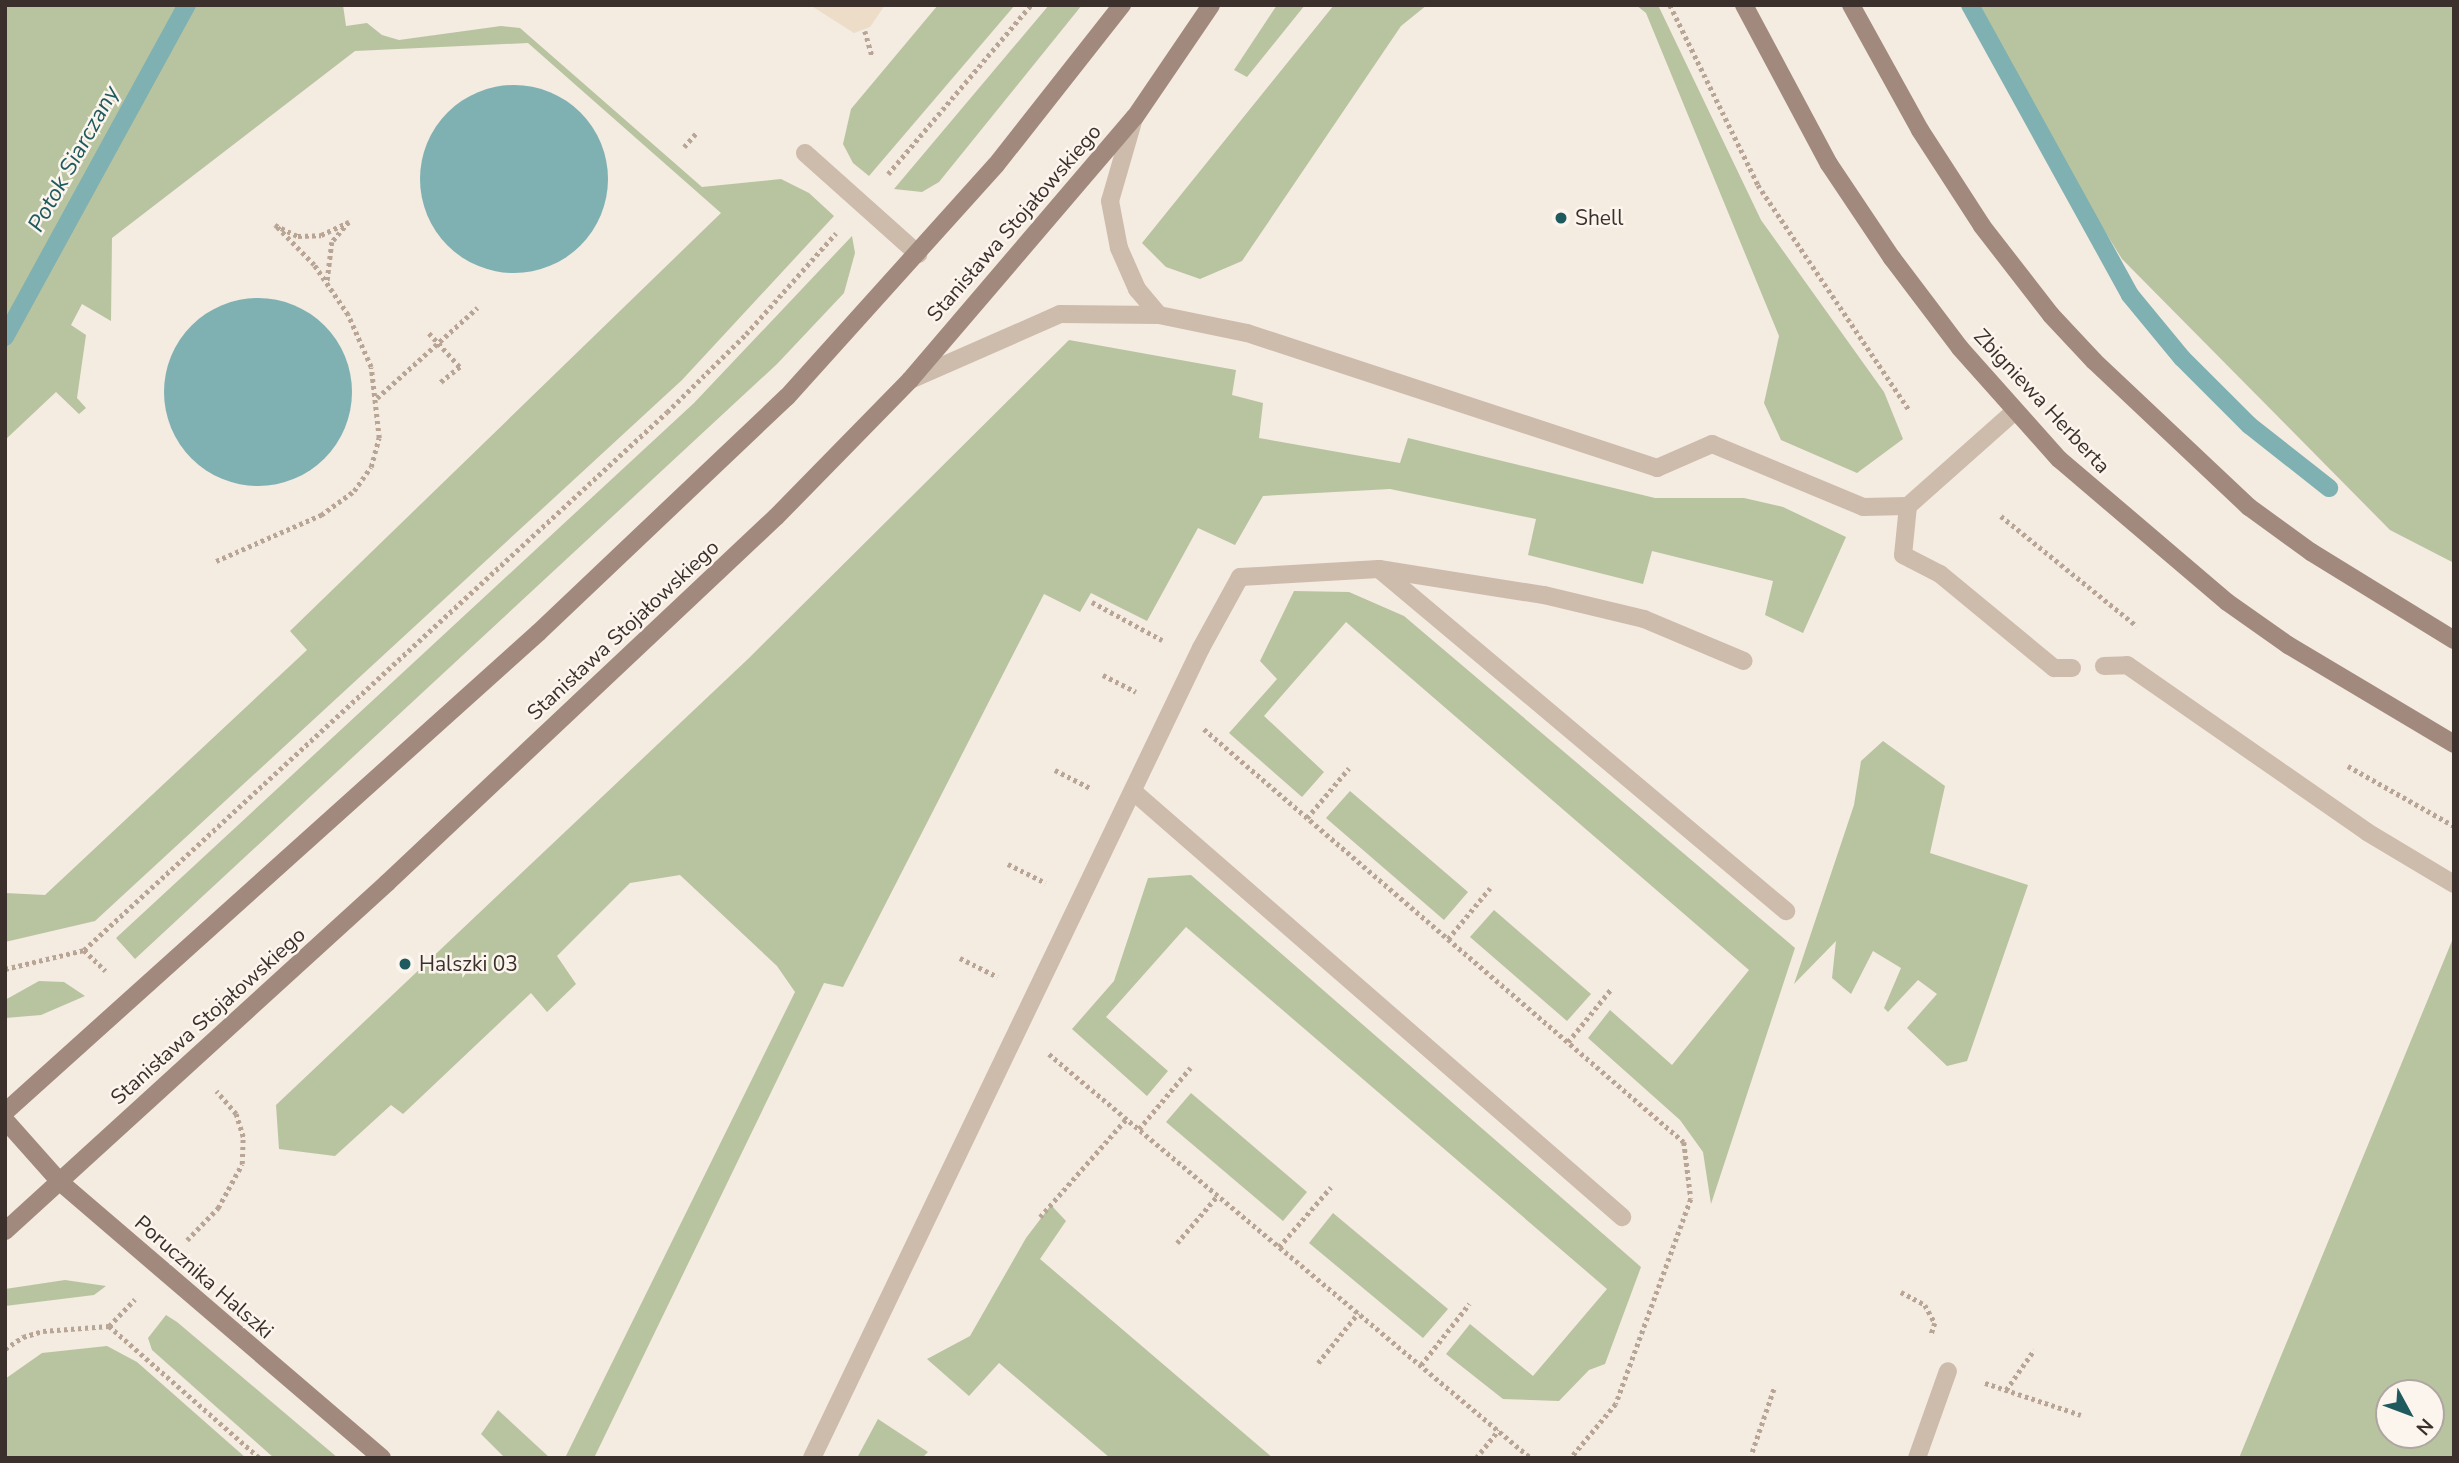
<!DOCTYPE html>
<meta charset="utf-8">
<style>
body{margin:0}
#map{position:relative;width:2459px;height:1463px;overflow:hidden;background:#f4ebe1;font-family:"Nunito Sans",sans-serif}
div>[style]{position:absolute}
.green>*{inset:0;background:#b8c4a0}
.plaza>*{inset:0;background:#ecdcc8}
.water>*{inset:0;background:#7fb0b2}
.round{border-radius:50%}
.stream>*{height:18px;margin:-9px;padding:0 9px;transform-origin:9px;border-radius:9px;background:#7fb0b2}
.path>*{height:4.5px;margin-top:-2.25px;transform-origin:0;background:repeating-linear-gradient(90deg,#b9a596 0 3.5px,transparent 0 7px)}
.lane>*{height:18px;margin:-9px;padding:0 9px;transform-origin:9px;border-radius:9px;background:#cdbbac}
.street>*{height:18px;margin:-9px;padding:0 9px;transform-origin:9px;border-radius:9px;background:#cdbbac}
.secondary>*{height:18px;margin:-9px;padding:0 9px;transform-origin:9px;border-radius:9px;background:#a18a7d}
.dots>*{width:19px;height:19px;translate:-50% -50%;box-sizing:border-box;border:4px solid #fbf5ee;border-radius:50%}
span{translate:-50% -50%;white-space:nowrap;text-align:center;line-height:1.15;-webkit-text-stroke:5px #fbf5ee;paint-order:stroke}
.poi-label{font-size:21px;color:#3b302b}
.left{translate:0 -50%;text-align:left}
.street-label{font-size:21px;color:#3b302b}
.water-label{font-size:23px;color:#1f5a5e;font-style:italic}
.frame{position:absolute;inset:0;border:7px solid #3b302b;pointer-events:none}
.north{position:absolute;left:2375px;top:1379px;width:70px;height:70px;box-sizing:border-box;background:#fbf5ee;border:2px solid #aea6a0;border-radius:50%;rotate:131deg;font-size:19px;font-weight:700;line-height:28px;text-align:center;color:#3b302b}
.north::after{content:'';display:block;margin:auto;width:24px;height:32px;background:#1f5a5e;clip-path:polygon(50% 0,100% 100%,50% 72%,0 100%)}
</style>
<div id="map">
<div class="green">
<i style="clip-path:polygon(5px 5px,343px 5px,346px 26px,367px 23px,382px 35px,399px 40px,501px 26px,520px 28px,702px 187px,781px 179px,809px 193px,834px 216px,682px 380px,95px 921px,5px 942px,5px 893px,45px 895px,307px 650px,290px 631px,721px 213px,528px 43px,355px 51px,112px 238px,111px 321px,82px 304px,71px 325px,86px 335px,77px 398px,86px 408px,79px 414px,56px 392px,5px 440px)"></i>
<i style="clip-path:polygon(938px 5px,1015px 5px,869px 176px,853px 163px,843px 144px,851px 109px)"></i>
<i style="clip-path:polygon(1049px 5px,1082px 5px,939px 182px,922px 192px,894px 189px)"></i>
<i style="clip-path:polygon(1277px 5px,1305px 5px,1247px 77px,1234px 70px)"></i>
<i style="clip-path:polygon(1334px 5px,1427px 5px,1401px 26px,1242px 261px,1200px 279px,1166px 267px,1142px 243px)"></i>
<i style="clip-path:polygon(1636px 5px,1658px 5px,1761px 220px,1884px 392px,1903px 439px,1857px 473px,1781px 440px,1764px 403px,1779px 336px,1646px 13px)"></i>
<i style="clip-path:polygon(1964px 5px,2454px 5px,2454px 563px,2390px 530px,2122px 259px)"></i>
<i style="clip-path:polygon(852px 236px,855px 253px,844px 293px,777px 364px,135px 959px,116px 938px,694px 403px)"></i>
<i style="clip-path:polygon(1069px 340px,1236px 370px,1232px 395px,1263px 403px,1259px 438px,1400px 463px,1408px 438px,1655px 498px,1744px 498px,1783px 507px,1846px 537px,1803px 633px,1765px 615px,1773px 581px,1652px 551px,1643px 584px,1528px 555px,1536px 519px,1390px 489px,1263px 496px,1235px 545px,1198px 528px,1147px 621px,1091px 593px,1080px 612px,1044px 594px,843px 987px,824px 983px,594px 1458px,565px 1458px,795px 992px,777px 966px,680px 875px,630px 883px,557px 956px,576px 984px,547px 1012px,531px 993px,403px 1114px,391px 1105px,335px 1156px,279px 1149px,276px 1105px,749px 658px)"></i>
<i style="clip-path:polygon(1294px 591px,1349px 592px,1404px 616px,1795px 948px,1711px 1204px,1703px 1152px,1680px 1120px,1588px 1038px,1610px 1010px,1672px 1065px,1749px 970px,1346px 622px,1264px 716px,1324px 772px,1302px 797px,1229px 733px,1277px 679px,1260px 661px)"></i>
<i style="clip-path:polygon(1883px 741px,1945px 786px,1930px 853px,2028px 885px,1967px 1061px,1947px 1066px,1907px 1028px,1937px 994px,1918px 980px,1888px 1012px,1884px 1008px,1901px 968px,1873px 951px,1851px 994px,1832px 978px,1836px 941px,1794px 984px,1854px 805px,1861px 761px)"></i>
<i style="clip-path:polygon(1350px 791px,1468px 892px,1444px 920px,1326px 818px)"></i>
<i style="clip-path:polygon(1191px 875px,1641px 1267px,1605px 1364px,1589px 1370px,1559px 1401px,1503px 1399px,1446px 1354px,1470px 1324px,1533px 1376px,1607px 1289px,1186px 927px,1106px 1017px,1168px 1071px,1147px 1096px,1072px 1029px,1114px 981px,1148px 878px)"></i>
<i style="clip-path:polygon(1494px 910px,1591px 994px,1567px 1021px,1470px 937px)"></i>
<i style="clip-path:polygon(evenodd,2454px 936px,2454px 1458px,2239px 1458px,2454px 936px,2389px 1393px,2431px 1393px,2431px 1435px,2389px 1435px,2389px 1393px)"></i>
<i style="clip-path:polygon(39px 981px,64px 982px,85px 996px,41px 1015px,5px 1018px,5px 1000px)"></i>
<i style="clip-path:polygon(1191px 1093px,1307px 1192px,1283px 1221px,1166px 1122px)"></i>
<i style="clip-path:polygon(1051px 1205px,1066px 1221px,1040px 1259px,1273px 1458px,1110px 1458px,999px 1363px,969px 1396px,927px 1359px,970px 1336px,1026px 1238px)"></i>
<i style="clip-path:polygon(1333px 1213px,1448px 1309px,1423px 1338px,1309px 1243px)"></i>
<i style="clip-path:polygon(65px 1280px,106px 1286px,94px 1295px,5px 1306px,5px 1289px)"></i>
<i style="clip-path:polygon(166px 1315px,177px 1322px,338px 1458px,274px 1458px,152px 1350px,148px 1338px)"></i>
<i style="clip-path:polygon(107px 1346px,137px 1362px,246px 1458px,5px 1458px,5px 1379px,42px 1353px)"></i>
<i style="clip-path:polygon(498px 1410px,550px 1458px,505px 1458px,481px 1434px)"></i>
<i style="clip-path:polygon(878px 1419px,928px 1452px,922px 1458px,857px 1458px)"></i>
</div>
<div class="plaza">
<i style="clip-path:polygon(810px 5px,885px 5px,870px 27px,854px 33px)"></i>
</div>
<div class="water">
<i class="round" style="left:420px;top:85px;width:188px;height:188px"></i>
<i class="round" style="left:164px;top:298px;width:188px;height:188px"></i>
</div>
<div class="stream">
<i style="left:1970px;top:5px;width:331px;rotate:61.1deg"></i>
<i style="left:2130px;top:295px;width:82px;rotate:50.5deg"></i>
<i style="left:2182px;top:358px;width:95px;rotate:45deg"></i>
<i style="left:2249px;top:425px;width:102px;rotate:38.2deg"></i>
<i style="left:5px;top:337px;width:379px;rotate:-61.3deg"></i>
</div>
<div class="path">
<i style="left:1670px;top:5px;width:200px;rotate:63.9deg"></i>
<i style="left:1758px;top:185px;width:272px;rotate:56.1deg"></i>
<i style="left:865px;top:31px;width:25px;rotate:74deg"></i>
<i style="left:684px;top:147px;width:18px;rotate:-49deg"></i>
<i style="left:888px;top:174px;width:221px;rotate:-49.8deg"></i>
<i style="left:429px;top:333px;width:46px;rotate:47.6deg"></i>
<i style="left:460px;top:367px;width:27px;rotate:141deg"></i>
<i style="left:377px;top:398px;width:135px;rotate:-42deg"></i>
<i style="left:2001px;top:516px;width:175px;rotate:39deg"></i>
<i style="left:216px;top:561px;width:115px;rotate:-23.7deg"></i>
<i style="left:321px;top:515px;width:41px;rotate:-36deg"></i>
<i style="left:354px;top:491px;width:29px;rotate:-55deg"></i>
<i style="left:371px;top:467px;width:30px;rotate:-75deg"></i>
<i style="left:379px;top:438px;width:71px;rotate:-96.4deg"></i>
<i style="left:371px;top:367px;width:57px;rotate:-113.9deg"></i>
<i style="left:348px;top:315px;width:60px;rotate:-124.2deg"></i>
<i style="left:314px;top:265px;width:56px;rotate:-134.3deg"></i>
<i style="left:275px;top:225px;width:25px;rotate:26deg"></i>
<i style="left:298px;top:236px;width:23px;rotate:-2deg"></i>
<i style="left:321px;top:235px;width:31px;rotate:-25deg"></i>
<i style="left:349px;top:222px;width:26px;rotate:130deg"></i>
<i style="left:332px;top:242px;width:42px;rotate:96.8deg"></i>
<i style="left:1092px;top:602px;width:80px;rotate:28.5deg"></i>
<i style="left:1103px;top:675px;width:37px;rotate:27deg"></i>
<i style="left:1204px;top:729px;width:633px;rotate:40.71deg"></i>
<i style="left:1684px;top:1142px;width:57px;rotate:83deg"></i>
<i style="left:1691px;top:1199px;width:218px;rotate:110.1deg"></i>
<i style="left:1616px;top:1404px;width:70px;rotate:129.8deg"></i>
<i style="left:2348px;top:766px;width:122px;rotate:29.5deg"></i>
<i style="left:1055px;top:770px;width:39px;rotate:27deg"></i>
<i style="left:1307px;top:818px;width:65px;rotate:-50deg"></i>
<i style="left:1008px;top:864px;width:42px;rotate:26.6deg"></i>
<i style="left:1448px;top:939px;width:66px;rotate:-50.5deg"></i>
<i style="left:84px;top:950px;width:793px;rotate:-42.7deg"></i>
<i style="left:667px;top:412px;width:111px;rotate:-44.6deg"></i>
<i style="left:746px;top:334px;width:135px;rotate:-48.3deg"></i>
<i style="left:960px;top:958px;width:42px;rotate:26.6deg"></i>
<i style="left:5px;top:969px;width:81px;rotate:-13.5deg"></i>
<i style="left:84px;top:950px;width:30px;rotate:44deg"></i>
<i style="left:1568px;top:1042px;width:68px;rotate:-50.9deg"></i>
<i style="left:1049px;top:1054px;width:629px;rotate:39.97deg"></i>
<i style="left:1139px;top:1129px;width:80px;rotate:-50.1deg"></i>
<i style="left:1040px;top:1217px;width:130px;rotate:-48.7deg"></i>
<i style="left:187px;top:1240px;width:45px;rotate:-45.9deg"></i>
<i style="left:218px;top:1208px;width:50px;rotate:-61.4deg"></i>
<i style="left:242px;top:1164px;width:27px;rotate:-88deg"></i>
<i style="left:243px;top:1137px;width:24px;rotate:-107deg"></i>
<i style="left:236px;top:1114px;width:30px;rotate:-131deg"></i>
<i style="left:1177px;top:1243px;width:63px;rotate:-49.5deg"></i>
<i style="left:1279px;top:1247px;width:79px;rotate:-49.1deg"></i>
<i style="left:1901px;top:1292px;width:27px;rotate:28deg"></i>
<i style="left:1925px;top:1305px;width:21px;rotate:61deg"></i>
<i style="left:1935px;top:1323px;width:13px;rotate:108deg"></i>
<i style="left:109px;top:1326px;width:201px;rotate:41.2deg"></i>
<i style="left:5px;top:1349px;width:22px;rotate:-34deg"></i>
<i style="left:23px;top:1337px;width:21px;rotate:-17deg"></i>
<i style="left:43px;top:1331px;width:66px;rotate:-4.3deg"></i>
<i style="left:109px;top:1326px;width:37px;rotate:-46deg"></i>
<i style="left:1318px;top:1363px;width:64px;rotate:-51.3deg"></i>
<i style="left:1421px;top:1365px;width:78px;rotate:-51.8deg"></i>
<i style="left:1985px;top:1383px;width:101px;rotate:18.4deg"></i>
<i style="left:2006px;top:1390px;width:49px;rotate:-55deg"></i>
<i style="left:1752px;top:1452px;width:68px;rotate:-71deg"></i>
<i style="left:1476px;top:1458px;width:36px;rotate:-51deg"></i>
</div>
<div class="lane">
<i style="left:1134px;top:118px;width:86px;rotate:106.1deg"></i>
<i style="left:1110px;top:201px;width:48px;rotate:79.2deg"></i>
<i style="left:1119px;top:248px;width:45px;rotate:66.3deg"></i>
<i style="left:1137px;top:289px;width:34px;rotate:50deg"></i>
<i style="left:805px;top:153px;width:152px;rotate:41.8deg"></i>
<i style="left:910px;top:380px;width:164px;rotate:-23.7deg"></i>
<i style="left:1060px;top:314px;width:99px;rotate:0.6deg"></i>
<i style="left:1159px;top:315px;width:90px;rotate:11.6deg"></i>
<i style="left:1247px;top:333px;width:432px;rotate:18.2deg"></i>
<i style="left:1657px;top:468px;width:60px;rotate:-23.6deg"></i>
<i style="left:1712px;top:444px;width:164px;rotate:22.6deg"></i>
<i style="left:1863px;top:507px;width:45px;rotate:-1.3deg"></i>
<i style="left:1908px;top:506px;width:143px;rotate:-41.6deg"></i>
<i style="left:1908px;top:506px;width:49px;rotate:95.8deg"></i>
<i style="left:1903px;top:555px;width:42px;rotate:27.2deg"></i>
<i style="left:1940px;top:574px;width:148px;rotate:39.5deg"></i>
<i style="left:2054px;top:668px;width:18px"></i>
<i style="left:1379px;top:569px;width:167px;rotate:9deg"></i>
<i style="left:1544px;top:595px;width:103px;rotate:13.5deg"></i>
<i style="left:1644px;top:619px;width:108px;rotate:22.8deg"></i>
<i style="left:1135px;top:793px;width:646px;rotate:41.04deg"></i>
<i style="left:812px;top:1458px;width:899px;rotate:-64.35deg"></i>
<i style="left:1201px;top:648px;width:81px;rotate:-61.2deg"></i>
<i style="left:1240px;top:577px;width:139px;rotate:-3.3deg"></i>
<i style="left:1379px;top:569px;width:532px;rotate:40.04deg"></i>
<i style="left:1917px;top:1458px;width:92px;rotate:-70.4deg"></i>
</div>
<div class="street">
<i style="left:2104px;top:666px;width:23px;rotate:-2deg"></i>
<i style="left:2127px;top:665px;width:292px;rotate:34.8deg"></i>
<i style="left:2367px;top:832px;width:101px;rotate:30.9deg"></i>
</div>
<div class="secondary">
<i style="left:1744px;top:5px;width:180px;rotate:61.9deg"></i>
<i style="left:1829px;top:164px;width:113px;rotate:56.2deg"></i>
<i style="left:1892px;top:258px;width:113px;rotate:52.9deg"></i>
<i style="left:1960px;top:348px;width:149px;rotate:48.3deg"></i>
<i style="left:2059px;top:459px;width:221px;rotate:40.4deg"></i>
<i style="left:2227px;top:602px;width:75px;rotate:35.2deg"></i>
<i style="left:2288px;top:645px;width:193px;rotate:30.8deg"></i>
<i style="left:1851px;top:5px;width:143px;rotate:61.1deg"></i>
<i style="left:1920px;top:130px;width:114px;rotate:57.1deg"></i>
<i style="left:1982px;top:226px;width:113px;rotate:52.2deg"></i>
<i style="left:2051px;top:315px;width:63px;rotate:46.9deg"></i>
<i style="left:2094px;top:361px;width:213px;rotate:43.3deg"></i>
<i style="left:2249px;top:507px;width:77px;rotate:36deg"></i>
<i style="left:2311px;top:552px;width:168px;rotate:31.6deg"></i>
<i style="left:5px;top:1112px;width:717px;rotate:-41.95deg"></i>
<i style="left:538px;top:633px;width:343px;rotate:-43.5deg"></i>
<i style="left:787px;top:397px;width:312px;rotate:-48deg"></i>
<i style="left:996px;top:165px;width:204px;rotate:-51.8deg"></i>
<i style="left:5px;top:1120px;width:83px;rotate:48.4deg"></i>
<i style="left:60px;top:1182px;width:424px;rotate:40.6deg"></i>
<i style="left:5px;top:1231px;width:517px;rotate:-42.33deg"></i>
<i style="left:387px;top:883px;width:534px;rotate:-43.26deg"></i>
<i style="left:776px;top:517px;width:192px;rotate:-45.6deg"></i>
<i style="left:910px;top:380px;width:346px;rotate:-49.5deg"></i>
<i style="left:1135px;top:117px;width:135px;rotate:-55.8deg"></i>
</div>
<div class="dots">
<i style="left:1561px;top:218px;background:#1f5a5e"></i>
<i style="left:405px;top:964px;background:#1f5a5e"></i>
</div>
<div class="poi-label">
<span class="left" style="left:1575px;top:218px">Shell</span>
<span class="left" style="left:419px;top:964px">Halszki 03</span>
</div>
<div class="street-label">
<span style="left:1014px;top:223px;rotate:-49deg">Stanisława Stojałowskiego</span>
<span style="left:2042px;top:401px;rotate:47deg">Zbigniewa Herberta</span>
<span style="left:623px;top:630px;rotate:-43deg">Stanisława Stojałowskiego</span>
<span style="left:208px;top:1016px;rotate:-42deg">Stanisława Stojałowskiego</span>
<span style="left:204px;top:1277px;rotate:41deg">Porucznika Halszki</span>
</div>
<div class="water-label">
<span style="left:74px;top:159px;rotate:-61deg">Potok Siarczany</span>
</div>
<div class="frame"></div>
<div class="north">N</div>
</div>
